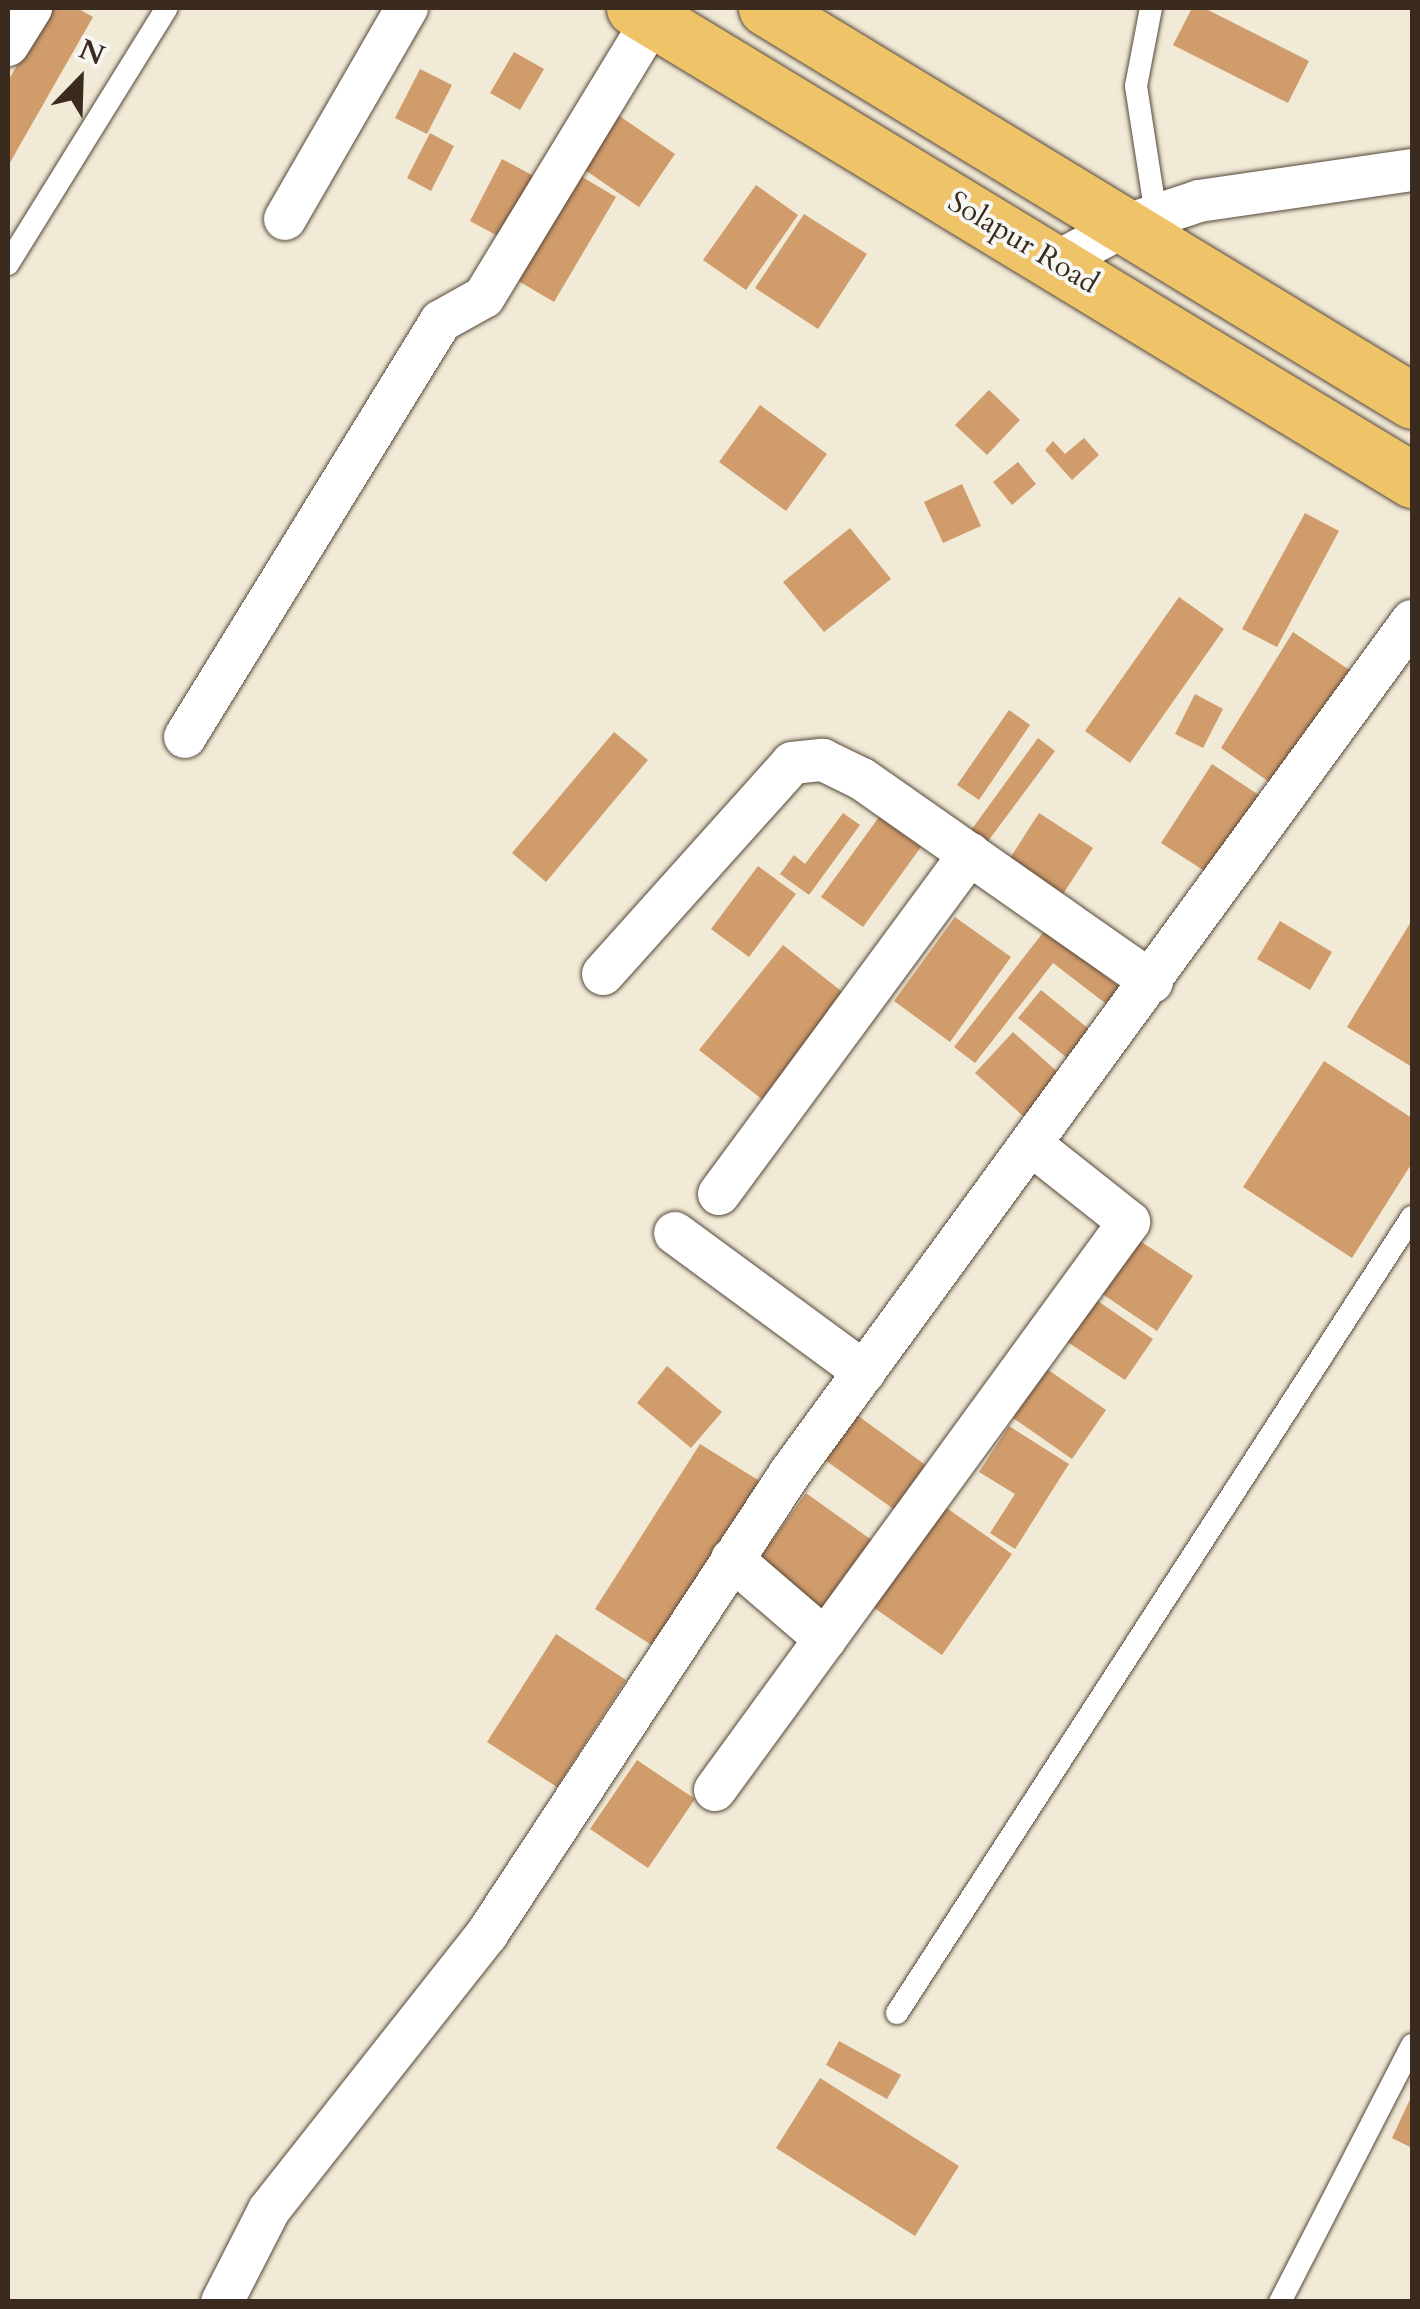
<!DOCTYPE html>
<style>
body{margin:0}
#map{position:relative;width:1420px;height:2309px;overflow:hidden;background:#f1ead6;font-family:Cardo,serif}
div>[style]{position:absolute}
.building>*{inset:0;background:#d19c6b}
.roads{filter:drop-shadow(0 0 2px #56473a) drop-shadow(0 0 2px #56473a)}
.service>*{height:22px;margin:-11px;padding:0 11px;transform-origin:11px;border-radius:11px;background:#fff}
.minor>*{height:42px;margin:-21px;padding:0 21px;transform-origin:21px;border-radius:21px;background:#fff}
.trunk>*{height:55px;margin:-27.5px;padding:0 27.5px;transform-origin:27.5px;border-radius:27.5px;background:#efc469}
span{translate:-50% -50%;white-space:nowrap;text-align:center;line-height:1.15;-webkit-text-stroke:8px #f6f6f2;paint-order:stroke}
.street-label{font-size:30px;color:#3b2a1e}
.frame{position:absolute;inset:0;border:10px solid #3b2a1e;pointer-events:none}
.north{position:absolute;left:30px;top:30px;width:100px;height:100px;-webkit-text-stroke:8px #f6f6f2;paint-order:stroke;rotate:23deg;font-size:28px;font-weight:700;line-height:40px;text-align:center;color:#3b2a1e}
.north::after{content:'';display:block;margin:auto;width:35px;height:45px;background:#3b2a1e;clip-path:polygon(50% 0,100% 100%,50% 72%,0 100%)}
</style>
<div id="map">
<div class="building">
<i style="clip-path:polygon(50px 8px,77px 8px,93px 17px,8px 166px,8px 81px)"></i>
<i style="clip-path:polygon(1192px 8px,1204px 8px,1309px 61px,1288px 103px,1173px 45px)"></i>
<i style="clip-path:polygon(514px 52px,544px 69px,520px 110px,490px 93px)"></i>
<i style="clip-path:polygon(420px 69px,452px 85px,427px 134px,395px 118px)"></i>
<i style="clip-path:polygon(618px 115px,675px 154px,639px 207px,582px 168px)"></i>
<i style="clip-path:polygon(430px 133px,454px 146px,431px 191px,407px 178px)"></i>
<i style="clip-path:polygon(502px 159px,547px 183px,514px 245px,470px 221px)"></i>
<i style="clip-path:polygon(572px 171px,616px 197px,554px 302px,510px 276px)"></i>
<i style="clip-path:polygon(756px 185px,798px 215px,746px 290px,703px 260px)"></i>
<i style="clip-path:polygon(804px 214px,867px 254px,818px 329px,755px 288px)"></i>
<i style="clip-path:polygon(989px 390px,1020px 420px,987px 455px,955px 425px)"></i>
<i style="clip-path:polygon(760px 405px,827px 454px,786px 511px,719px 462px)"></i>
<i style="clip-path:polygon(1084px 438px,1099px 455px,1072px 480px,1045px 450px,1053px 441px,1065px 454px)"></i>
<i style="clip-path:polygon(1018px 462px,1036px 484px,1012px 505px,993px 482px)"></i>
<i style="clip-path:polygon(962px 484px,981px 526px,943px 543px,924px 502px)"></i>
<i style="clip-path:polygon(1305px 513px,1339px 531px,1277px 647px,1242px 629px)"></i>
<i style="clip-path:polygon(850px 528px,891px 579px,824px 632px,783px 582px)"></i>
<i style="clip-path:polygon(1179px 597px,1224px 629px,1130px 763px,1085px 731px)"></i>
<i style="clip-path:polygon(1293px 632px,1351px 671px,1275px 786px,1221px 748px)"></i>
<i style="clip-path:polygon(1195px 694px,1223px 709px,1203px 748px,1175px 734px)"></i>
<i style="clip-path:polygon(1009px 710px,1030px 725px,979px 800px,957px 785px)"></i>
<i style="clip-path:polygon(614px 732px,648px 760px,546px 882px,512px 853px)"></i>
<i style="clip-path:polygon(1038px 738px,1055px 751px,980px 852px,964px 840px)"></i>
<i style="clip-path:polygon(1212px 764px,1268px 801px,1217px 879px,1161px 843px)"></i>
<i style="clip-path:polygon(843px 813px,860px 825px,809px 895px,780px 874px,794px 855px,805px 864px)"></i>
<i style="clip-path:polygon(1039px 813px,1093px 848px,1059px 900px,1005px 866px)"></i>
<i style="clip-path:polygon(879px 817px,921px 847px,863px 927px,821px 897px)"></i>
<i style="clip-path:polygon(758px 866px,796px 894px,749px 957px,711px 929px)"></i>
<i style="clip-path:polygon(955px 917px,1011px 957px,950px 1042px,894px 1001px)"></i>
<i style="clip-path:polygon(1412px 920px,1412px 1067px,1347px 1027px)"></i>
<i style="clip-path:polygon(1280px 921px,1332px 952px,1310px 990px,1257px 959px)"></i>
<i style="clip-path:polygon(1045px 930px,1131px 996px,1118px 1013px,1053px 963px,975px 1063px,954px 1047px)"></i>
<i style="clip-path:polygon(783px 945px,850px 998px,767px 1103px,699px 1050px)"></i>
<i style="clip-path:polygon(1041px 990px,1100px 1038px,1077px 1066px,1018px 1018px)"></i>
<i style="clip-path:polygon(1013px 1032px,1070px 1083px,1033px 1125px,975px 1073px)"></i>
<i style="clip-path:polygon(1324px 1061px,1412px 1118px,1412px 1163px,1352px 1258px,1243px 1187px)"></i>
<i style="clip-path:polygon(1128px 1233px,1193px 1276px,1157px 1331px,1092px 1287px)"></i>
<i style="clip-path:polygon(1092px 1297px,1153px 1339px,1125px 1380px,1063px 1339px)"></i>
<i style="clip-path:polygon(667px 1366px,722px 1412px,691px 1448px,637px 1403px)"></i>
<i style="clip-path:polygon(1047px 1369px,1106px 1410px,1072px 1459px,1013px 1418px)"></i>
<i style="clip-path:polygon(857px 1415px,931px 1469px,899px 1513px,825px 1460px)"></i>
<i style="clip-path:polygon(1009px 1426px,1069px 1464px,1015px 1549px,990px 1533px,1015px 1494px,979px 1472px)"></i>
<i style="clip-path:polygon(700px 1444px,766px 1485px,661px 1651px,595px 1609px)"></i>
<i style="clip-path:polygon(806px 1493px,873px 1541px,823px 1611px,756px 1563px)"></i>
<i style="clip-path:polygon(941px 1504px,1012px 1554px,942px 1655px,870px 1605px)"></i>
<i style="clip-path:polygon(556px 1634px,626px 1680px,557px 1787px,487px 1742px)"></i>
<i style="clip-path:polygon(637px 1760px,695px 1799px,648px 1868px,590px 1829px)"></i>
<i style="clip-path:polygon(839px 2041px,901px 2075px,887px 2099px,826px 2065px)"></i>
<i style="clip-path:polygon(820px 2078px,959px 2166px,915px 2236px,776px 2148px)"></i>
<i style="clip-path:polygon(1412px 2095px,1412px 2148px,1392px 2138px)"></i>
</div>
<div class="roads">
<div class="service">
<i style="left:1151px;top:8px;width:79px;rotate:100.9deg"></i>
<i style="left:1136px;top:86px;width:131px;rotate:81.2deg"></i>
<i style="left:8px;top:264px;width:301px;rotate:-58.2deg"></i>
<i style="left:897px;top:2013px;width:948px;rotate:-57.1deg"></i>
<i style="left:1280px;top:2302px;width:289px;rotate:-62.8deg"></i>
</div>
<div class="minor">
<i style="left:8px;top:45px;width:44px;rotate:-58.1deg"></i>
<i style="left:285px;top:219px;width:244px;rotate:-60deg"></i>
<i style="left:1055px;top:263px;width:78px;rotate:-28.2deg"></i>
<i style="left:1124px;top:226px;width:79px;rotate:-18.4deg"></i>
<i style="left:1199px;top:201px;width:215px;rotate:-8.3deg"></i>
<i style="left:185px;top:737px;width:488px;rotate:-58.4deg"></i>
<i style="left:441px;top:321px;width:49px;rotate:-29.2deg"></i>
<i style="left:484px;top:297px;width:325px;rotate:-58.7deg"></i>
<i style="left:603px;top:974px;width:283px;rotate:-48.1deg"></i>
<i style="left:792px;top:763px;width:31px;rotate:-6deg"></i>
<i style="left:823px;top:760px;width:43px;rotate:26deg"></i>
<i style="left:862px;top:779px;width:354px;rotate:35deg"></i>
<i style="left:719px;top:1194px;width:423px;rotate:-53.6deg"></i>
<i style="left:675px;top:1233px;width:235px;rotate:36.3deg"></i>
<i style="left:732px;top:1559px;width:123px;rotate:40.7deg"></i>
<i style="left:715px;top:1790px;width:703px;rotate:-53.91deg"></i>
<i style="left:1129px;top:1222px;width:124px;rotate:-141.6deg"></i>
<i style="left:222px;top:2302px;width:103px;rotate:-62.9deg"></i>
<i style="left:269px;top:2210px;width:352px;rotate:-51.7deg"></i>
<i style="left:487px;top:1934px;width:552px;rotate:-56.68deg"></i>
<i style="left:790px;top:1473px;width:1055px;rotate:-53.87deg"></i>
</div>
<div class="trunk">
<i style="left:634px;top:8px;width:910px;rotate:31.24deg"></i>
<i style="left:766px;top:8px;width:756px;rotate:31.31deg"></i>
</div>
</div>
<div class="street-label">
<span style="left:1023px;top:243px;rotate:31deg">Solapur Road</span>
</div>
<div class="frame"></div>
<div class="north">N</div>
</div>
